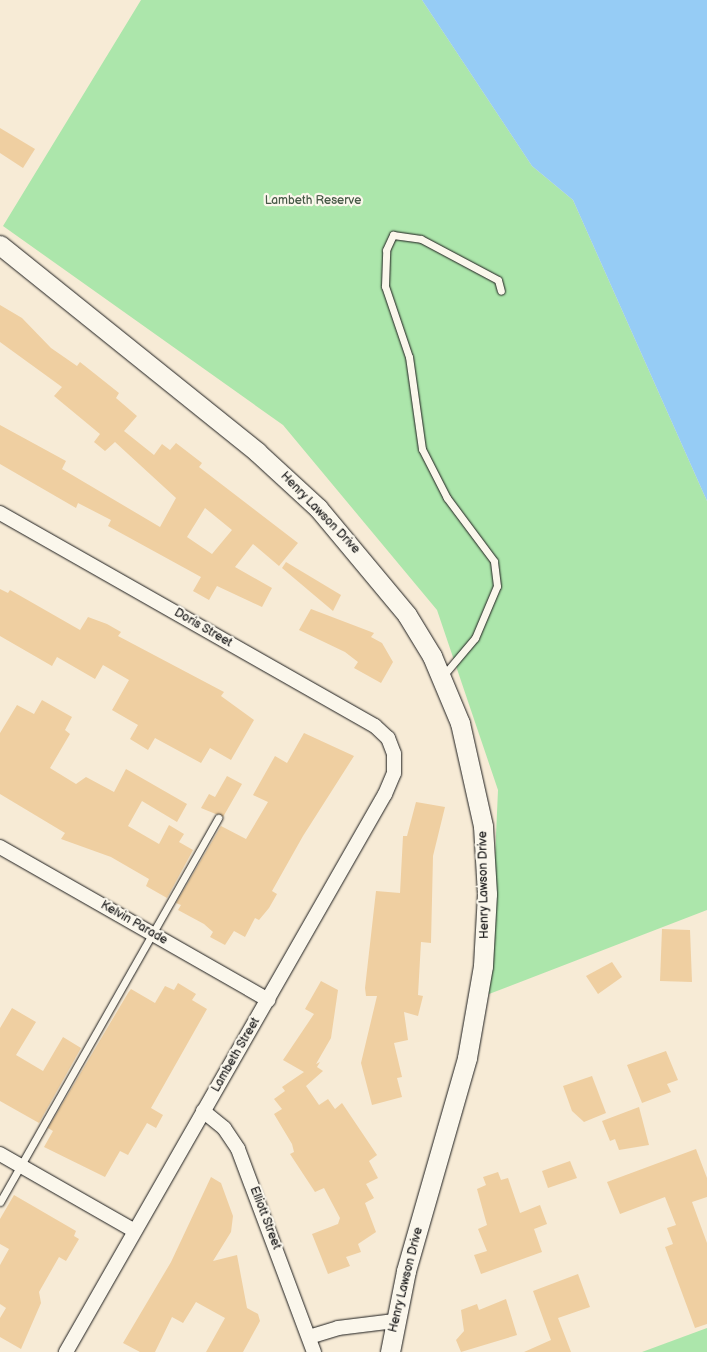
<!DOCTYPE html>
<style>
body{margin:0}
#map{position:relative;width:707px;height:1352px;overflow:hidden;background:#f7ebd6;font-family:"Balsamiq Sans",sans-serif}
div>[style]{position:absolute}
.green>*{inset:0;background:#ace6ab}
.water>*{inset:0;background:#96ccf5}
.building>*{inset:0;background:#efcfa1}
.roads{filter:drop-shadow(0 0 1px #1c1c1c) drop-shadow(0 0 1px #1c1c1c)}
.lane>*{height:7px;margin:-3.5px;padding:0 3.5px;transform-origin:3.5px;border-radius:3.5px;background:#fbf7ec}
.street>*{height:14px;margin:-7px;padding:0 7px;transform-origin:7px;border-radius:7px;background:#fbf7ec}
.secondary>*{height:19px;margin:-9.5px;padding:0 9.5px;transform-origin:9.5px;border-radius:9.5px;background:#fbf7ec}
span{translate:-50% -50%;white-space:nowrap;text-align:center;line-height:1.15;-webkit-text-stroke:4.5px #fbf7ec;paint-order:stroke}
.park-label{font-size:12px;color:#475947}
.street-label{font-size:12px;color:#1c1c1c}
</style>
<div id="map">
<div class="green">
<i style="clip-path:polygon(141px 0,422px 0,532px 166px,573px 200px,707px 501px,707px 910px,489px 994px,498px 790px,437px 610px,283px 425px,3px 226px)"></i>
<i style="clip-path:polygon(707px 1328px,707px 1352px,642px 1352px)"></i>
</div>
<div class="water">
<i style="clip-path:polygon(422px 0,707px 0,707px 501px,573px 200px,532px 166px)"></i>
</div>
<div class="building">
<i style="clip-path:polygon(0 128px,35px 149px,23px 168px,0 153px)"></i>
<i style="clip-path:polygon(evenodd,0 305px,22px 318px,51px 348px,77px 366px,80px 362px,119px 393px,116px 398px,137px 416px,124px 431px,154px 455px,162px 444px,170px 450px,176px 443px,202px 463px,199px 467px,298px 543px,279px 566px,253px 544px,235px 567px,272px 588px,262px 607px,217px 586px,209px 600px,193px 591px,201px 577px,108px 526px,111px 520px,78px 503px,76px 508px,0 464px,0 425px,66px 461px,62px 469px,160px 527px,176px 498px,115px 442px,105px 451px,94px 442px,100px 434px,54px 396px,62px 387px,0 342px,0 305px,205px 508px,232px 530px,212px 554px,187px 537px,205px 508px)"></i>
<i style="clip-path:polygon(286px 562px,341px 595px,333px 611px,282px 568px)"></i>
<i style="clip-path:polygon(0 589px,8px 593px,10px 590px,80px 630px,88px 617px,107px 624px,121px 632px,118px 636px,224px 692px,221px 696px,254px 720px,231px 760px,210px 748px,201px 763px,155px 738px,148px 750px,130px 739px,138px 725px,112px 710px,129px 680px,103px 665px,95px 679px,57px 657px,52px 666px,0 636px)"></i>
<i style="clip-path:polygon(311px 609px,374px 633px,371px 637px,382px 643px,393px 662px,381px 683px,354px 668px,358px 662px,345px 652px,299px 630px)"></i>
<i style="clip-path:polygon(42px 700px,72px 717px,65px 730px,70px 734px,50px 768px,76px 784px,86px 777px,114px 792px,126px 769px,187px 804px,177px 822px,142px 801px,128px 826px,159px 844px,169px 825px,184px 834px,179px 842px,193px 850px,167px 898px,146px 886px,149px 879px,111px 857px,61px 839px,65px 833px,0 794px,0 733px,17px 705px,34px 714px)"></i>
<i style="clip-path:polygon(304px 733px,354px 756px,303px 836px,272px 891px,277px 894px,269px 908px,259px 920px,255px 918px,245px 937px,234px 931px,225px 945px,210px 937px,213px 932px,204px 924px,178px 910px,181px 905px,176px 903px,221px 826px,246px 839px,268px 802px,253px 795px,275px 756px,287px 763px)"></i>
<i style="clip-path:polygon(227px 776px,242px 784px,223px 817px,201px 808px,209px 794px,215px 797px)"></i>
<i style="clip-path:polygon(416px 802px,445px 807px,433px 856px,431px 943px,421px 942px,418px 995px,423px 996px,418px 1016px,404px 1012px,408px 1040px,394px 1043px,402px 1077px,397px 1078px,402px 1097px,372px 1105px,361px 1063px,377px 996px,366px 996px,365px 988px,376px 891px,400px 893px,403px 836px,407px 836px)"></i>
<i style="clip-path:polygon(662px 929px,690px 930px,692px 982px,660px 981px)"></i>
<i style="clip-path:polygon(612px 962px,622px 977px,598px 994px,586px 976px)"></i>
<i style="clip-path:polygon(321px 981px,338px 990px,331px 1038px,316px 1064px,320px 1062px,317px 1067px,323px 1071px,306px 1086px,319px 1105px,328px 1099px,335px 1109px,342px 1103px,377px 1155px,369px 1161px,378px 1178px,366px 1184px,374px 1198px,365px 1203px,376px 1232px,358px 1244px,361px 1252px,346px 1257px,350px 1266px,328px 1274px,312px 1234px,338px 1224px,340px 1218px,324px 1188px,315px 1192px,290px 1154px,294px 1152px,292px 1144px,274px 1114px,282px 1109px,274px 1099px,285px 1091px,282px 1087px,304px 1072px,283px 1060px,314px 1014px,305px 1009px)"></i>
<i style="clip-path:polygon(178px 983px,196px 994px,192px 1000px,207px 1009px,151px 1108px,163px 1115px,156px 1128px,147px 1123px,128px 1155px,120px 1151px,105px 1177px,44px 1147px,53px 1131px,48px 1128px,128px 993px,131px 989px,155px 1003px,165px 986px,174px 990px)"></i>
<i style="clip-path:polygon(12px 1008px,36px 1022px,16px 1055px,43px 1071px,63px 1037px,81px 1048px,39px 1123px,0 1101px,0 1028px)"></i>
<i style="clip-path:polygon(666px 1051px,678px 1080px,667px 1084px,671px 1092px,642px 1103px,627px 1065px)"></i>
<i style="clip-path:polygon(592px 1076px,606px 1113px,584px 1122px,572px 1111px,563px 1086px)"></i>
<i style="clip-path:polygon(639px 1107px,649px 1145px,619px 1150px,615px 1139px,610px 1141px,602px 1121px)"></i>
<i style="clip-path:polygon(696px 1149px,707px 1178px,707px 1197px,692px 1202px,707px 1243px,707px 1324px,695px 1328px,665px 1247px,673px 1244px,667px 1228px,676px 1225px,665px 1197px,620px 1214px,607px 1182px)"></i>
<i style="clip-path:polygon(570px 1161px,577px 1178px,548px 1188px,542px 1171px)"></i>
<i style="clip-path:polygon(498px 1172px,501px 1180px,508px 1178px,520px 1213px,540px 1205px,547px 1224px,534px 1229px,542px 1252px,481px 1274px,474px 1255px,487px 1251px,478px 1229px,487px 1225px,477px 1189px,486px 1185px,483px 1177px)"></i>
<i style="clip-path:polygon(211px 1177px,221px 1183px,233px 1216px,231px 1232px,213px 1261px,237px 1255px,247px 1308px,258px 1314px,260px 1321px,243px 1352px,206px 1352px,225px 1318px,196px 1302px,183px 1323px,172px 1317px,155px 1352px,140px 1352px,123px 1343px,171px 1262px)"></i>
<i style="clip-path:polygon(14px 1195px,76px 1231px,74px 1236px,79px 1239px,66px 1261px,59px 1257px,39px 1292px,41px 1303px,21px 1349px,0 1337px,0 1318px,6px 1308px,0 1304px,0 1265px,9px 1249px,0 1244px,0 1219px)"></i>
<i style="clip-path:polygon(578px 1274px,590px 1307px,558px 1318px,571px 1352px,524px 1352px,551px 1340px,533px 1291px)"></i>
<i style="clip-path:polygon(506px 1299px,517px 1335px,461px 1352px,456px 1340px,464px 1331px,461px 1310px,477px 1304px,479px 1310px)"></i>
</div>
<div class="roads">
<div class="lane">
<i style="left:442px;top:677px;width:51px;rotate:-49.8deg"></i>
<i style="left:475px;top:638px;width:56px;rotate:-67.1deg"></i>
<i style="left:497px;top:586px;width:25px;rotate:-97deg"></i>
<i style="left:494px;top:561px;width:79px;rotate:-126.7deg"></i>
<i style="left:447px;top:498px;width:55px;rotate:-117deg"></i>
<i style="left:422px;top:449px;width:93px;rotate:-98deg"></i>
<i style="left:409px;top:357px;width:75px;rotate:-108.7deg"></i>
<i style="left:385px;top:286px;width:36px;rotate:-88deg"></i>
<i style="left:386px;top:250px;width:17px;rotate:-65deg"></i>
<i style="left:393px;top:235px;width:28px;rotate:8deg"></i>
<i style="left:421px;top:239px;width:87px;rotate:28deg"></i>
<i style="left:498px;top:280px;width:11px;rotate:75deg"></i>
<i style="left:0;top:1202px;width:442px;rotate:-60.4deg"></i>
</div>
<div class="street">
<i style="left:0;top:513px;width:431px;rotate:29.6deg"></i>
<i style="left:375px;top:726px;width:18px;rotate:43deg"></i>
<i style="left:388px;top:738px;width:17px;rotate:69deg"></i>
<i style="left:394px;top:754px;width:19px;rotate:90deg"></i>
<i style="left:394px;top:773px;width:23px;rotate:113deg"></i>
<i style="left:385px;top:794px;width:643px;rotate:119.76deg"></i>
<i style="left:0;top:847px;width:309px;rotate:29.7deg"></i>
<i style="left:203px;top:1111px;width:27px;rotate:39deg"></i>
<i style="left:224px;top:1128px;width:25px;rotate:56deg"></i>
<i style="left:238px;top:1149px;width:217px;rotate:69.5deg"></i>
<i style="left:0;top:1154px;width:155px;rotate:29.7deg"></i>
<i style="left:309px;top:1337px;width:30px;rotate:-17deg"></i>
<i style="left:338px;top:1328px;width:57px;rotate:-7deg"></i>
</div>
<div class="secondary">
<i style="left:0;top:245px;width:330px;rotate:38.8deg"></i>
<i style="left:257px;top:452px;width:83px;rotate:42.6deg"></i>
<i style="left:318px;top:508px;width:139px;rotate:50.2deg"></i>
<i style="left:407px;top:615px;width:48px;rotate:58.6deg"></i>
<i style="left:432px;top:656px;width:73px;rotate:67.3deg"></i>
<i style="left:460px;top:723px;width:106px;rotate:77.4deg"></i>
<i style="left:483px;top:826px;width:68px;rotate:86.6deg"></i>
<i style="left:487px;top:894px;width:72px;rotate:93.2deg"></i>
<i style="left:483px;top:966px;width:93px;rotate:99.9deg"></i>
<i style="left:467px;top:1058px;width:222px;rotate:106deg"></i>
<i style="left:406px;top:1271px;width:83px;rotate:101.2deg"></i>
</div>
</div>
<div class="park-label">
<span style="left:313px;top:201px">Lambeth Reserve</span>
</div>
<div class="street-label">
<span style="left:320px;top:513px;rotate:46deg">Henry Lawson Drive</span>
<span style="left:203px;top:628px;rotate:30deg">Doris Street</span>
<span style="left:484px;top:885px;rotate:-91deg">Henry Lawson Drive</span>
<span style="left:134px;top:923px;rotate:30deg">Kelvin Parade</span>
<span style="left:236px;top:1055px;rotate:-60deg">Lambeth Street</span>
<span style="left:265px;top:1218px;rotate:69deg">Elliott Street</span>
<span style="left:406px;top:1280px;rotate:-76deg">Henry Lawson Drive</span>
</div>
</div>
